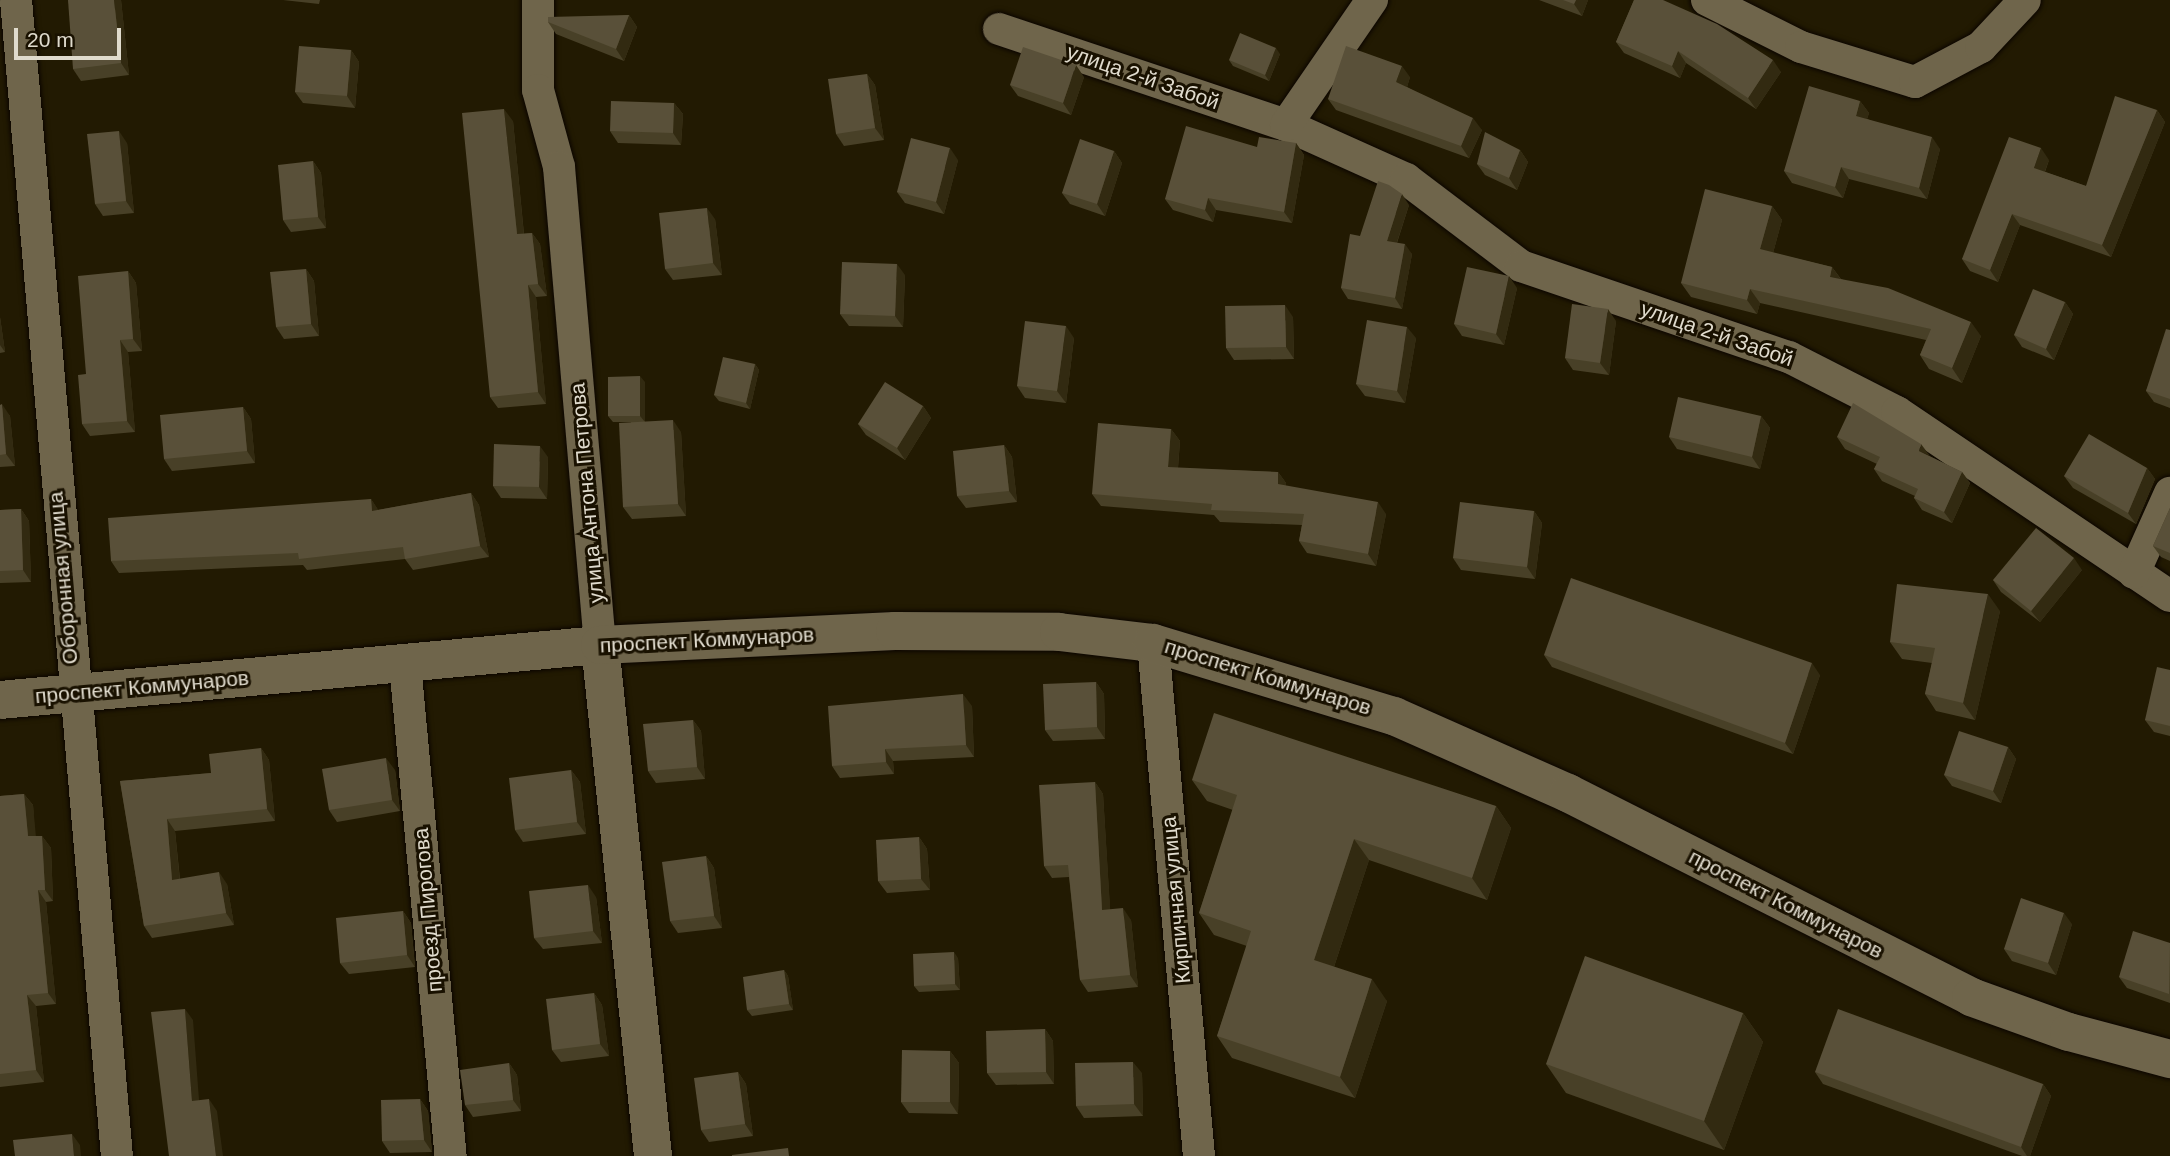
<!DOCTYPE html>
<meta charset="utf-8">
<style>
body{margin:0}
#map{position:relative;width:2170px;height:1156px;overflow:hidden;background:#221a02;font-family:Helvetica,sans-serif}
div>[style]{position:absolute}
.roads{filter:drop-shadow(0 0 2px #0b0500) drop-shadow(0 0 2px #0b0500)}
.minor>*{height:32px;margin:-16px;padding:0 16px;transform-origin:16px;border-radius:16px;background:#6f654b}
.tertiary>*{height:38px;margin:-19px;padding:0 19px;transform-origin:19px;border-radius:19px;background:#6f654b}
.wall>*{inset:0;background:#484027}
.shaded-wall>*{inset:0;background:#322a11}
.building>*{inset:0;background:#595039}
span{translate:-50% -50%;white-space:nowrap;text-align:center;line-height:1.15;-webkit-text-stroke:6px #191100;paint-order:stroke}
.street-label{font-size:21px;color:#e0dbcd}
.scale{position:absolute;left:14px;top:28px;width:107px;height:32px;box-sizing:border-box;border:4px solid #e0dbcd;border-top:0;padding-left:9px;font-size:21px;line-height:24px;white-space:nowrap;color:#e0dbcd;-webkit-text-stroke:5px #191100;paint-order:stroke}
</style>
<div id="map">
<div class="roads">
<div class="minor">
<i style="left:16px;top:0;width:1160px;rotate:85.01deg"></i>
<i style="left:538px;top:0;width:90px;rotate:90deg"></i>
<i style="left:538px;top:90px;width:80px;rotate:74.7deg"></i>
<i style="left:559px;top:167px;width:480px;rotate:85.1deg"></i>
<i style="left:1707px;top:0;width:105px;rotate:26.6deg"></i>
<i style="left:1801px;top:47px;width:119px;rotate:17.1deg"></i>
<i style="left:1915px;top:82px;width:75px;rotate:-27.9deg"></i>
<i style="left:1981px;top:47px;width:64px;rotate:-46.9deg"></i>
<i style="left:999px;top:29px;width:303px;rotate:18.5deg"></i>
<i style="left:1286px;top:125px;width:132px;rotate:24.2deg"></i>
<i style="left:1406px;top:179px;width:144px;rotate:37.1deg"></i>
<i style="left:1521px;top:266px;width:283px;rotate:18.8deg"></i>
<i style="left:1789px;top:357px;width:121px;rotate:27deg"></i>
<i style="left:1897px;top:412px;width:329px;rotate:34deg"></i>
<i style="left:1286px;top:125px;width:152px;rotate:-55.5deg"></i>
<i style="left:2134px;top:573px;width:88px;rotate:-65.8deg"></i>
<i style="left:1153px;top:643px;width:515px;rotate:84.88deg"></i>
<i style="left:405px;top:664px;width:494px;rotate:84.7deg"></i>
</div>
<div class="tertiary">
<i style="left:600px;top:645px;width:514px;rotate:84.08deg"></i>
<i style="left:0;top:700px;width:603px;rotate:-5.24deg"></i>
<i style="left:600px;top:645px;width:295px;rotate:-2.7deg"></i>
<i style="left:895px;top:631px;width:164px;rotate:0.3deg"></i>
<i style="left:1059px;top:632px;width:95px;rotate:6.7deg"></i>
<i style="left:1153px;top:643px;width:252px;rotate:16.9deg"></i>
<i style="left:1394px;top:716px;width:190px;rotate:23.9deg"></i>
<i style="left:1568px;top:793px;width:452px;rotate:26.8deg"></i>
<i style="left:1971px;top:997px;width:104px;rotate:19.7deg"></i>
<i style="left:2069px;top:1032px;width:105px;rotate:15deg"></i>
</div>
</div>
<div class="wall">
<i style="clip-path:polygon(121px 0,129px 75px,81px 81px,73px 69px)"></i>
<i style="clip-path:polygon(283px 0,320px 0,319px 4px)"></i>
<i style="clip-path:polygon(1539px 0,1588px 0,1582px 16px)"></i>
<i style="clip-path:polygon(1634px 0,1781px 72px,1756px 109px,1686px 63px,1680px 78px,1624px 53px,1616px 42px)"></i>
<i style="clip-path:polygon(629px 15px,637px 27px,624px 61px,556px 34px,548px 22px)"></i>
<i style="clip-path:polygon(351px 50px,359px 62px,355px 108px,303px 103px,295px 92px)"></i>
<i style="clip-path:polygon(1280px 54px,1269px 81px,1233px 66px,1229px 60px)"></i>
<i style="clip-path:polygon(867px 74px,875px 85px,884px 140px,844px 146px,836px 134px)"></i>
<i style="clip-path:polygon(1084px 77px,1071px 115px,1018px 96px,1010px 85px)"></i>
<i style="clip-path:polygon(1410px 77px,1407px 87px,1482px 130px,1469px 158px,1336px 110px,1328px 99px)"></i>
<i style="clip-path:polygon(1860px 101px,1869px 113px,1867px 119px,1940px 149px,1927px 199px,1849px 179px,1843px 198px,1792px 183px,1784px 171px)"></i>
<i style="clip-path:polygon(674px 103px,683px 114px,681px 145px,618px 143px,610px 131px)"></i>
<i style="clip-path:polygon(2157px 110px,2165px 122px,2111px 257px,2020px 225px,1998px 282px,1970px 271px,1962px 259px,2049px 160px,2045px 172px,2086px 186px)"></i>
<i style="clip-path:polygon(513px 121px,524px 234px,532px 233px,540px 244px,547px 296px,536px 297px,546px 404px,498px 408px,490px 397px)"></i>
<i style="clip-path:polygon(127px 143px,134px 213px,103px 216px,95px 204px)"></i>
<i style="clip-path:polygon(1296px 143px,1304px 155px,1292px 223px,1216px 210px,1213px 222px,1173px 210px,1165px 199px,1257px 147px)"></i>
<i style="clip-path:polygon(1520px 150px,1528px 162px,1517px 190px,1485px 175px,1477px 164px)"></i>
<i style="clip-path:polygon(1114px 151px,1122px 163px,1105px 216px,1070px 204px,1062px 193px)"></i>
<i style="clip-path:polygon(958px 160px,944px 214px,905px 203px,897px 192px)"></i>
<i style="clip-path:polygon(313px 161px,321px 173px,326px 228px,291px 232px,283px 220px)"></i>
<i style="clip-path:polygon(1409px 205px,1397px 243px,1412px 254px,1402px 309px,1348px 299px,1341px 288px,1360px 236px)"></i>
<i style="clip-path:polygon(1772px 206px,1782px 220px,1773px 253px,1832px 267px,1841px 279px,1981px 336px,1962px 383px,1929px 369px,1920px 355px,1926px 340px,1760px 303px,1757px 314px,1691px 297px,1681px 283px)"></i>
<i style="clip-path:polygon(715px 219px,722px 275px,673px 280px,665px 269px)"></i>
<i style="clip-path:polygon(306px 269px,314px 281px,319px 336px,284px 339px,276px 327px)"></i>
<i style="clip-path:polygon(128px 271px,136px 283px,142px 351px,128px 352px,135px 432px,90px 436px,82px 424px,86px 374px)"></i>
<i style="clip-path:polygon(905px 275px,903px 327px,849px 326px,840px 314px)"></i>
<i style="clip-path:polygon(1517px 288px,1504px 345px,1462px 336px,1454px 324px)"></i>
<i style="clip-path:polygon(2065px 302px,2073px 314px,2054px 360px,2022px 347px,2014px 335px)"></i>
<i style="clip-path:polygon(0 317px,5px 352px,0 353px)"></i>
<i style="clip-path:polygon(1293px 317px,1294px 359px,1234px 360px,1226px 348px)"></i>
<i style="clip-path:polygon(1616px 321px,1609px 375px,1573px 370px,1565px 358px)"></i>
<i style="clip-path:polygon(2170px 330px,2170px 408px,2154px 402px,2146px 391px)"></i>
<i style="clip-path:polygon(1074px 338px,1066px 403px,1025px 398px,1017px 386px)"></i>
<i style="clip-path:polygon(1416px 338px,1405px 403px,1365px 396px,1356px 384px)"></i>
<i style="clip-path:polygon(755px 364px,759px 370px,750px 409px,719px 401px,714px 395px)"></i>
<i style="clip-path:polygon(645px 382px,645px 422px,681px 432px,686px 516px,632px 519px,623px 507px,631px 422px,613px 422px,608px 416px)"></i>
<i style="clip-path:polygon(0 405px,10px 416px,15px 466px,0 467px)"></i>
<i style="clip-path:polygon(923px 406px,931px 418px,905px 460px,866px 435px,858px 424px)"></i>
<i style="clip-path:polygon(243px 407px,251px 419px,255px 463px,172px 471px,164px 459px)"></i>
<i style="clip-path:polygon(1761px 416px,1770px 428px,1760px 469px,1677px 449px,1669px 437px)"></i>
<i style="clip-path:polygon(1171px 429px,1180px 441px,1178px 468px,1278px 472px,1286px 483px,1286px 486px,1386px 514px,1376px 566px,1307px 553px,1299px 541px,1302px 525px,1220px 522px,1214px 515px,1101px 506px,1092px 494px)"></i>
<i style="clip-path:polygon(1837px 437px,1929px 456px,1962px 472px,1970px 483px,1952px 523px,1922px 510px,1914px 498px,1915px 496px,1882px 481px,1874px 469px,1877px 464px,1845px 449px)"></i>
<i style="clip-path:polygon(1004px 445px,1012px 457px,1017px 502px,966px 508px,957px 496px)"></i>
<i style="clip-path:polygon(548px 457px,547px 499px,501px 498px,493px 486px)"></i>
<i style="clip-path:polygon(2147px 468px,2155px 479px,2136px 524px,2073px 488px,2064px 476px)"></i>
<i style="clip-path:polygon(471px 493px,479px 505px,489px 557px,413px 570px,405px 559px,307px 570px,303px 565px,119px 573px,111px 561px,371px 499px,378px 510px)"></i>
<i style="clip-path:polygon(2170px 508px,2170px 561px,2161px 557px,2153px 546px)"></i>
<i style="clip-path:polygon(21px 509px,29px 521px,31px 582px,0 583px,0 510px)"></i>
<i style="clip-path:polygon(1534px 511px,1542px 523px,1535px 579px,1461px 570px,1453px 558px)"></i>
<i style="clip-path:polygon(2082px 570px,2040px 622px,2001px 592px,1993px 580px)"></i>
<i style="clip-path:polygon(2000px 611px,1975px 720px,1936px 711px,1925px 694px,1932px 663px,1902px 659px,1890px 642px)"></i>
<i style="clip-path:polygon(1544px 655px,1820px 675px,1793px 754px,1552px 667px)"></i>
<i style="clip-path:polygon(2170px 670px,2170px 736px,2154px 732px,2145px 720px)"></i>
<i style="clip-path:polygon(1096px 682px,1104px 694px,1105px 739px,1053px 741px,1045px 730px)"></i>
<i style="clip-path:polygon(972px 706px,974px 757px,893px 761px,894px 774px,840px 778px,832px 766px)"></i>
<i style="clip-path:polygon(693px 720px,701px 731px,705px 779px,656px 783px,648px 771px)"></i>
<i style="clip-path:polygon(2008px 747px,2016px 759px,2001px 803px,1952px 786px,1944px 775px)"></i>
<i style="clip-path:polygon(261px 748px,269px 760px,275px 821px,175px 831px,180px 879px,227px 884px,234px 925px,152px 938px,144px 926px,120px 781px,211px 773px)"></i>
<i style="clip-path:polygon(395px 770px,400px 811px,337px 822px,329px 810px)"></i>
<i style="clip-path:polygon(571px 770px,580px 782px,586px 834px,523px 842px,515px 830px)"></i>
<i style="clip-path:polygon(1192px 780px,1496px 806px,1511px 828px,1487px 900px,1369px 860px,1334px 967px,1387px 1001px,1355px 1098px,1232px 1058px,1217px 1036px,1247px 946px,1214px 935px,1199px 913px,1233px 810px,1207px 801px)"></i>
<i style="clip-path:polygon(1095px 782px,1103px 794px,1110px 910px,1131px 920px,1138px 987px,1088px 992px,1080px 980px,1069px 877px,1052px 878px,1044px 866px)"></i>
<i style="clip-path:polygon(24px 794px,33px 805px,35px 836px,42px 836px,51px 848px,53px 901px,46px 902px,56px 1004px,36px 1006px,44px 1082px,0 1087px,0 796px)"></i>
<i style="clip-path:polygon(919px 837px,927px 849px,930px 890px,887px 893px,878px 881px)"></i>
<i style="clip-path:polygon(706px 856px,714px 868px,722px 928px,678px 933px,670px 921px)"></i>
<i style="clip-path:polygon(596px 897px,602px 943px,543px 949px,534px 938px)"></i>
<i style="clip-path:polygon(403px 911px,411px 923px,415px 967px,349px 974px,340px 963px)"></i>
<i style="clip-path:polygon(2072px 924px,2056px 975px,2012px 961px,2004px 949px)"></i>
<i style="clip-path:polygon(2170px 943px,2170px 1003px,2127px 988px,2119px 977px)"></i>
<i style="clip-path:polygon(958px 958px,960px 990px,919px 992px,914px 986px)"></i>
<i style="clip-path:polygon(784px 970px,788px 976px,793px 1010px,752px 1016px,747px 1010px)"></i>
<i style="clip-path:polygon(594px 993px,602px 1005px,609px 1056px,561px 1062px,552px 1050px)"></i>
<i style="clip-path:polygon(1743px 1013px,1763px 1042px,1724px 1150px,1566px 1093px,1546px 1064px)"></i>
<i style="clip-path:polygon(1045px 1029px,1053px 1041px,1054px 1084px,996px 1085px,987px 1073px)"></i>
<i style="clip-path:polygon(950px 1051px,959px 1063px,958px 1114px,909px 1113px,901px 1102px)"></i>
<i style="clip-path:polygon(509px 1063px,517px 1075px,521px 1111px,473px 1117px,465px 1105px)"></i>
<i style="clip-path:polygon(738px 1072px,746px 1084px,753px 1136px,709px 1142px,701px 1130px)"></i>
<i style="clip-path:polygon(1815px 1072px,2043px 1084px,2051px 1096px,2030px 1156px,2022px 1156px,1823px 1084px)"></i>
<i style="clip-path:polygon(1142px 1073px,1143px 1116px,1084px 1118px,1076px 1106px)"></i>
<i style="clip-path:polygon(420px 1099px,428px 1111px,432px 1152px,390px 1153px,382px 1141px)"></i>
</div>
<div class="shaded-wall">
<i style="clip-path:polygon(114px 0,121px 0,129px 75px,121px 63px)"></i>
<i style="clip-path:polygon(1576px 0,1588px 0,1582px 16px,1574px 4px)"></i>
<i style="clip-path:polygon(629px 15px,637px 27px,624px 61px,616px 49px)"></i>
<i style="clip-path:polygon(1276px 48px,1280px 54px,1269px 81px,1265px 75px)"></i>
<i style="clip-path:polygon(351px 50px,359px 62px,355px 108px,347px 96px)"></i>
<i style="clip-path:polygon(1678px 51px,1686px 63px,1680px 78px,1672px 66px)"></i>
<i style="clip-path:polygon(1773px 60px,1781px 72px,1756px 109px,1748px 98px)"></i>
<i style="clip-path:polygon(1076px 65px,1084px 77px,1071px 115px,1063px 103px)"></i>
<i style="clip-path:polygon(1402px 66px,1410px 77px,1405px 94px,1396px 82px)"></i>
<i style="clip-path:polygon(867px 74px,875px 85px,884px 140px,875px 128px)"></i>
<i style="clip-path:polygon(1860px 101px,1869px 113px,1864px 128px,1856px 116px)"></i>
<i style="clip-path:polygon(674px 103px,683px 114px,681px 145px,673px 133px)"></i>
<i style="clip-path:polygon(504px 109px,513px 121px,525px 246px,517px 234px)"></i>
<i style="clip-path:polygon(2157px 110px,2165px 122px,2111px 257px,2102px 245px)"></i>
<i style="clip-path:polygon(1473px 118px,1482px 130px,1469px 158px,1461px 146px)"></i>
<i style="clip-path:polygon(119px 131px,127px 143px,134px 213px,126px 201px)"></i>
<i style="clip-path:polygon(1932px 137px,1940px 149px,1927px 199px,1919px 188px)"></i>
<i style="clip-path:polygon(1296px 143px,1304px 155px,1292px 223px,1284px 212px)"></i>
<i style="clip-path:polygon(950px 148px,958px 160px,944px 214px,936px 202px)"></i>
<i style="clip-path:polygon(2041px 148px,2049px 160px,2042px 179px,2034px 168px)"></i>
<i style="clip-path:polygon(1520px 150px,1528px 162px,1517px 190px,1509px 178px)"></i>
<i style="clip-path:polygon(1114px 151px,1122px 163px,1105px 216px,1097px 204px)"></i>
<i style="clip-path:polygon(313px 161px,321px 173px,326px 228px,318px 217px)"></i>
<i style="clip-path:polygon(1841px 167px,1849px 179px,1843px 198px,1835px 187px)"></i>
<i style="clip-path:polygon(1402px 194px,1409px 205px,1394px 251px,1387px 241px)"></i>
<i style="clip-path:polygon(1208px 198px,1216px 210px,1213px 222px,1205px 210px)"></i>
<i style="clip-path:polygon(1772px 206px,1782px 220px,1770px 264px,1760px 249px)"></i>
<i style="clip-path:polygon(707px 208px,715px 219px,722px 275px,713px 263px)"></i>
<i style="clip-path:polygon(2012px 214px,2020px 225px,1998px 282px,1990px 270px)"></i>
<i style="clip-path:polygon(532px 233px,540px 244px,547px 296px,538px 284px)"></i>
<i style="clip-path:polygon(1405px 244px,1412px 254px,1402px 309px,1395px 298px)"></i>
<i style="clip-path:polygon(897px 264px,905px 275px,903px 327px,895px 316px)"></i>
<i style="clip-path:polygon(1832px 267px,1842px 281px,1830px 277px)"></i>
<i style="clip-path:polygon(306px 269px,314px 281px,319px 336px,311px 324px)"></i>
<i style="clip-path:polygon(128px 271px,136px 283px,142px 351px,133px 339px)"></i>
<i style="clip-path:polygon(1509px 276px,1517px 288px,1504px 345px,1496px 334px)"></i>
<i style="clip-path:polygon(528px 285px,536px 297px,546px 404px,538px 392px)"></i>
<i style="clip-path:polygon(1750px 289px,1760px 303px,1757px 314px,1747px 300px)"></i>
<i style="clip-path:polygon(2065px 302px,2073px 314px,2054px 360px,2046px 349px)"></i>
<i style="clip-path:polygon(1285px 305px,1293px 317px,1294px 359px,1286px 347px)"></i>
<i style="clip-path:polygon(1608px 309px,1616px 321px,1609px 375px,1600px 363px)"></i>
<i style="clip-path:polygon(0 317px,5px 352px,0 345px)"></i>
<i style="clip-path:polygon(1971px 322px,1981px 336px,1962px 383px,1952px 368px)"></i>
<i style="clip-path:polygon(1066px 326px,1074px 338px,1066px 403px,1057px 391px)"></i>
<i style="clip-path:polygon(1407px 327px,1416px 338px,1405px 403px,1397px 391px)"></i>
<i style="clip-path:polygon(120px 340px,128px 352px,135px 432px,127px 421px)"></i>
<i style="clip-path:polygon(755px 364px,759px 370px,750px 409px,746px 403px)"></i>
<i style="clip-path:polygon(640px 376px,645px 382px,645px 422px,640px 416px)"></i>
<i style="clip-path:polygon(2px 404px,10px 416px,15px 466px,6px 454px)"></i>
<i style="clip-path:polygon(923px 406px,931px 418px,905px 460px,897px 448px)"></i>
<i style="clip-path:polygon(243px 407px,251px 419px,255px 463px,247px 451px)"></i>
<i style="clip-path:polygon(1761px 416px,1770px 428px,1760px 469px,1752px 457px)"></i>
<i style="clip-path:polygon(673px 420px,681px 432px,686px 516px,678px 504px)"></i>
<i style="clip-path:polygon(1171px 429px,1180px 441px,1177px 479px,1168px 467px)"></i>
<i style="clip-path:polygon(1921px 444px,1930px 456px,1919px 451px)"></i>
<i style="clip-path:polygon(1004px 445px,1012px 457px,1017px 502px,1009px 491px)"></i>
<i style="clip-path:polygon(540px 446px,548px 457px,547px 499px,539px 487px)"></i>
<i style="clip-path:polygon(2147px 468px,2155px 479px,2136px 524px,2128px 513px)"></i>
<i style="clip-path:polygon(1278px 472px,1286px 483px,1286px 496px,1278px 484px)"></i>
<i style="clip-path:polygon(1962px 472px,1970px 483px,1952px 523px,1944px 512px)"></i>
<i style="clip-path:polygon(471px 493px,479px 505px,489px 557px,480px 546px)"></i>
<i style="clip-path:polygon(371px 499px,379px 511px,372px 511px)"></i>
<i style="clip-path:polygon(1378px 502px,1386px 514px,1376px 566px,1368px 554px)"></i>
<i style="clip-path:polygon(21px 509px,29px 521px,31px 582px,23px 570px)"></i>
<i style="clip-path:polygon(1534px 511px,1542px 523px,1535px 579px,1527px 567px)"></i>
<i style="clip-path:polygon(2074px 558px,2082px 570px,2040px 622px,2031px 611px)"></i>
<i style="clip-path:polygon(1988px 594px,2000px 611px,1975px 720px,1963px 703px)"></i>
<i style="clip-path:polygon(1812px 663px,1820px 675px,1793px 754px,1785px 743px)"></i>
<i style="clip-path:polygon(1096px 682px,1104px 694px,1105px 739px,1097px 727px)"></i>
<i style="clip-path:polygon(963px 694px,972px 706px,974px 757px,966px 745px)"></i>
<i style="clip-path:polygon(693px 720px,701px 731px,705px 779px,697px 767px)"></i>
<i style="clip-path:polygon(2008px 747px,2016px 759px,2001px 803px,1993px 791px)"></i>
<i style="clip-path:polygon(261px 748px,269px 760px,275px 821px,267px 809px)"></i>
<i style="clip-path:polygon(885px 749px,893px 761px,894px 774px,886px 762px)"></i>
<i style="clip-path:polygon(386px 758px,395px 770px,400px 811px,392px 800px)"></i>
<i style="clip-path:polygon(571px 770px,580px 782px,586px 834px,577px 822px)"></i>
<i style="clip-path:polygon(1095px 782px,1103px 794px,1111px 922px,1102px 910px)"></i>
<i style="clip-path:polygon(24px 794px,33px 805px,37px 848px,28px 836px)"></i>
<i style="clip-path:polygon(1496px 806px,1511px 828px,1487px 900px,1472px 878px)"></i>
<i style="clip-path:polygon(167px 819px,175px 831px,181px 892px,172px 880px)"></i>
<i style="clip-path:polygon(42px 836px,51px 848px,53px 901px,45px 890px)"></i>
<i style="clip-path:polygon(919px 837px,927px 849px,930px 890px,921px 879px)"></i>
<i style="clip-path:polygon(1354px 839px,1369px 860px,1329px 982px,1314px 960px)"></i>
<i style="clip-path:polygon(706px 856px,714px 868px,722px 928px,714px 916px)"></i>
<i style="clip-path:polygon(219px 872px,227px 884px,234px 925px,226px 913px)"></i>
<i style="clip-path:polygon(588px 885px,596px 897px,602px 943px,593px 931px)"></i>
<i style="clip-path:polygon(38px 890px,46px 902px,56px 1004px,48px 993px)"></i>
<i style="clip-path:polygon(1123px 908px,1131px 920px,1138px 987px,1130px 975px)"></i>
<i style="clip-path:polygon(403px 911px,411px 923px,415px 967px,407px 955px)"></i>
<i style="clip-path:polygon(2064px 913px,2072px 924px,2056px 975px,2048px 963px)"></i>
<i style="clip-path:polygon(954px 952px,958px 958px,960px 990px,955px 984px)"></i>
<i style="clip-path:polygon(784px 970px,788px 976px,793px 1010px,789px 1004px)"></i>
<i style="clip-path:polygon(1372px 979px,1387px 1001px,1355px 1098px,1340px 1077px)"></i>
<i style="clip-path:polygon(594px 993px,602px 1005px,609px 1056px,600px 1044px)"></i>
<i style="clip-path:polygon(27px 995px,36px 1006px,44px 1082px,36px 1070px)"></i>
<i style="clip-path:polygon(185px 1009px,193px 1020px,200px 1113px,192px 1101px)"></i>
<i style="clip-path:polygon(1743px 1013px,1763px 1042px,1724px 1150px,1704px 1121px)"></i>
<i style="clip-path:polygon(1045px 1029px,1053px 1041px,1054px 1084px,1046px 1072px)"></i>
<i style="clip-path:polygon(950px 1051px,959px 1063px,958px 1114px,950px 1102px)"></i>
<i style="clip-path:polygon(1133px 1062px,1142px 1073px,1143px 1116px,1134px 1104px)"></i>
<i style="clip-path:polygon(509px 1063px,517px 1075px,521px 1111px,513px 1100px)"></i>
<i style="clip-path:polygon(738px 1072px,746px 1084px,753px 1136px,745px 1124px)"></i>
<i style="clip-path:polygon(2043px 1084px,2051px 1096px,2030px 1156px,2027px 1156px,2021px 1147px)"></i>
<i style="clip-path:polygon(209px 1099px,217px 1111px,223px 1156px,216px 1156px)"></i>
<i style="clip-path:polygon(420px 1099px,428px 1111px,432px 1152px,424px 1140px)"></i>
<i style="clip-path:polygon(72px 1134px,80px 1145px,81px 1156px,74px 1156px)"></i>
</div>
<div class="building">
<i style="clip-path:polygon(68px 0,114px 0,121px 63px,73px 69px)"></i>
<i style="clip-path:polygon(1563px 0,1576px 0,1574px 4px)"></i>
<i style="clip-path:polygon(1634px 0,1663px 0,1717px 24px,1773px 60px,1748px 98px,1678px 51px,1672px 66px,1616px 42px)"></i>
<i style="clip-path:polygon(629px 15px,616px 49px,548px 22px,548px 17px)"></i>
<i style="clip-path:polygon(1240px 33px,1276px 48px,1265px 75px,1229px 60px)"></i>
<i style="clip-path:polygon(299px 46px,351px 50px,347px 96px,295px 92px)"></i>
<i style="clip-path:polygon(1346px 46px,1402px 66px,1396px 82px,1473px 118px,1461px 146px,1328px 99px)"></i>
<i style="clip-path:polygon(1023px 47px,1076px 65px,1063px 103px,1010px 85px)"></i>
<i style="clip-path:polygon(867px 74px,875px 128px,836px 134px,828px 79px)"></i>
<i style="clip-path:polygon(1809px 86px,1860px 101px,1856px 116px,1932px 137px,1919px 188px,1841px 167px,1835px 187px,1784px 171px)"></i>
<i style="clip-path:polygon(2115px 96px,2157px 110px,2102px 245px,2012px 214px,1990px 270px,1962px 259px,2009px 137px,2041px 148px,2034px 168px,2086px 186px)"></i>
<i style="clip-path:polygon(611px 101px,674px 103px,673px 133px,610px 131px)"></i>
<i style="clip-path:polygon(504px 109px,517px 234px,532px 233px,538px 284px,528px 285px,538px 392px,490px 397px,462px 113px)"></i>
<i style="clip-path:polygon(1186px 126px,1257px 147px,1259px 137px,1296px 143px,1284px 212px,1208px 198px,1205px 210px,1165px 199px)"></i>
<i style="clip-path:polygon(119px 131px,126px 201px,95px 204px,87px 134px)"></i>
<i style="clip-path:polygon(1485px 132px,1520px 150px,1509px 178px,1477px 164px)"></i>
<i style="clip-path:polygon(911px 138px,950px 148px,936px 202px,897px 192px)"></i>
<i style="clip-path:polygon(1080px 139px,1114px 151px,1097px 204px,1062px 193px)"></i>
<i style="clip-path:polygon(313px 161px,318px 217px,283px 220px,278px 165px)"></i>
<i style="clip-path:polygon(1378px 181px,1389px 185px,1402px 194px,1387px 241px,1405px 244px,1395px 298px,1341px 288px,1350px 234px,1360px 236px)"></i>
<i style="clip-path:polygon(1705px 189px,1772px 206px,1760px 249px,1832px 267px,1830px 277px,1888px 288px,1971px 322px,1952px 368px,1920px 355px,1931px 329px,1750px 289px,1747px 300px,1681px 283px)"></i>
<i style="clip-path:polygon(707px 208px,713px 263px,665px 269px,659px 213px)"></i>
<i style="clip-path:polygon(842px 262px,897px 264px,895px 316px,840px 314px)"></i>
<i style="clip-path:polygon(1467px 267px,1509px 276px,1496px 334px,1454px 324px)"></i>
<i style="clip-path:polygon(306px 269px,311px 324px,276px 327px,270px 272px)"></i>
<i style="clip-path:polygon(128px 271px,133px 339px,120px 340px,127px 421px,82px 424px,78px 375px,86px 374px,78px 276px)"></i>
<i style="clip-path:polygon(2033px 289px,2065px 302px,2046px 349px,2014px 335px)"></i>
<i style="clip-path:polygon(1572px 304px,1608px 309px,1600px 363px,1565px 358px)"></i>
<i style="clip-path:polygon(1285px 305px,1286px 347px,1226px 348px,1225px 306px)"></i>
<i style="clip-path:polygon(1367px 320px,1407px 327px,1397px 391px,1356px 384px)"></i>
<i style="clip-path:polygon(1025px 321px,1066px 326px,1057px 391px,1017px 386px)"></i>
<i style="clip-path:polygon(2166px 329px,2170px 330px,2170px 399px,2146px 391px)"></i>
<i style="clip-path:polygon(723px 357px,755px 364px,746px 403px,714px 395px)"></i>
<i style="clip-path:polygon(640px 376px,640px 416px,608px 416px,608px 377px)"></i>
<i style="clip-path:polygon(885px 382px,923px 406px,897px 448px,858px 424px)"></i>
<i style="clip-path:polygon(1678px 397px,1761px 416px,1752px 457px,1669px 437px)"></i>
<i style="clip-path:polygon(1853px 403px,1921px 444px,1919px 451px,1962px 472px,1944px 512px,1914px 498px,1918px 489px,1874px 469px,1880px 457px,1837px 437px)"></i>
<i style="clip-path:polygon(2px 404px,6px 454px,0 455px,0 405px)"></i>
<i style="clip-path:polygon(243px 407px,247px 451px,164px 459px,160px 415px)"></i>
<i style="clip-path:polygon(673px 420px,678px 504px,623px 507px,619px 423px)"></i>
<i style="clip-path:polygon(1098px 423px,1171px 429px,1168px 467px,1278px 472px,1278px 484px,1378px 502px,1368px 554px,1299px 541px,1304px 514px,1211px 510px,1212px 504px,1092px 494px)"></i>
<i style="clip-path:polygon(2089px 434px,2147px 468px,2128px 513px,2064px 476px)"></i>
<i style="clip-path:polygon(494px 444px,540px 446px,539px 487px,493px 486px)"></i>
<i style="clip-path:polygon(1004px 445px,1009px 491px,957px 496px,953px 451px)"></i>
<i style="clip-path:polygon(471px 493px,480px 546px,405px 559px,403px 547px,299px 559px,298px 553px,111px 561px,108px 518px,371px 499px,372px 511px)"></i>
<i style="clip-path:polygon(1460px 502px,1534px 511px,1527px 567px,1453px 558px)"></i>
<i style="clip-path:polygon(2170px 508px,2170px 553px,2153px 546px)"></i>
<i style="clip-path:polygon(21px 509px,23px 570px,0 571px,0 510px)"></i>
<i style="clip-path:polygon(2036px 528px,2074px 558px,2031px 611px,1993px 580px)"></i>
<i style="clip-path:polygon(1571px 578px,1812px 663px,1785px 743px,1544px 655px)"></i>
<i style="clip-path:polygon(1897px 584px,1988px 594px,1963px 703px,1925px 694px,1935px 648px,1890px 642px)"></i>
<i style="clip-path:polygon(2157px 667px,2170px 670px,2170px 726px,2145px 720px)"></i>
<i style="clip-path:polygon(1096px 682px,1097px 727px,1045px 730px,1043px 684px)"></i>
<i style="clip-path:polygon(963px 694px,966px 745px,885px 749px,886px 762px,832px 766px,828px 706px)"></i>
<i style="clip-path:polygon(1214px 713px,1496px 806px,1472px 878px,1354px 839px,1314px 960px,1372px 979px,1340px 1077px,1217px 1036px,1251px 931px,1199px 913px,1237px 795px,1192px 780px)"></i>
<i style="clip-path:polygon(693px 720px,697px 767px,648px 771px,643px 724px)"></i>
<i style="clip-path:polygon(1959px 731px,2008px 747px,1993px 791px,1944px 775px)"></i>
<i style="clip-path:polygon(261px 748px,267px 809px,167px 819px,172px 880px,219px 872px,226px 913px,144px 926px,120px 781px,211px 773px,209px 754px)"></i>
<i style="clip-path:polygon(386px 758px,392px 800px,329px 810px,322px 769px)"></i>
<i style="clip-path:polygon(571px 770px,577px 822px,515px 830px,509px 778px)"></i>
<i style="clip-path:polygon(1095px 782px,1102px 910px,1123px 908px,1130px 975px,1080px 980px,1068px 865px,1044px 866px,1039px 785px)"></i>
<i style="clip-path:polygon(24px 794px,28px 836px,42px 836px,45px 890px,38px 890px,48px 993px,27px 995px,36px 1070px,0 1074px,0 796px)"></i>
<i style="clip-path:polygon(919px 837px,921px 879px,878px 881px,876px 840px)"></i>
<i style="clip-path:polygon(706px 856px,714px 916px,670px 921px,662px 862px)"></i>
<i style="clip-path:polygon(588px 885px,593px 931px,534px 938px,529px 891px)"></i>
<i style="clip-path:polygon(2021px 898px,2064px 913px,2048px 963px,2004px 949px)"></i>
<i style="clip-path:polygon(403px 911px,407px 955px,340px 963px,336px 918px)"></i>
<i style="clip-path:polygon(2133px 931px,2170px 943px,2169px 994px,2119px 977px)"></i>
<i style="clip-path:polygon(954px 952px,955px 984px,914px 986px,913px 954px)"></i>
<i style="clip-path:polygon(1585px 956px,1743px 1013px,1704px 1121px,1546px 1064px)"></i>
<i style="clip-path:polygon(784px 970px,789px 1004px,747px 1010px,743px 977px)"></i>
<i style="clip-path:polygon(594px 993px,600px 1044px,552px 1050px,546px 999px)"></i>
<i style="clip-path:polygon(185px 1009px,192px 1101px,209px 1099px,216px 1156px,169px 1156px,151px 1012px)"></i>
<i style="clip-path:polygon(1838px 1009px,2043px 1084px,2021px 1147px,1815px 1072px)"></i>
<i style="clip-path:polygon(1045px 1029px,1046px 1072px,987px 1073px,986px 1031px)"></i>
<i style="clip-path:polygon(902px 1050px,950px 1051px,950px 1102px,901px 1102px)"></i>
<i style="clip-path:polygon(1133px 1062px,1134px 1104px,1076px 1106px,1075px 1063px)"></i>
<i style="clip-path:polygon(509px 1063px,513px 1100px,465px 1105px,460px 1070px)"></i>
<i style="clip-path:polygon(738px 1072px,745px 1124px,701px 1130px,694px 1078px)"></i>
<i style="clip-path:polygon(420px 1099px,424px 1140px,382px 1141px,381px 1100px)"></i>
<i style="clip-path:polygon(72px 1134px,74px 1156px,15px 1156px,13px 1140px)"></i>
<i style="clip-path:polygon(788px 1148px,789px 1156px,732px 1156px,732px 1155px)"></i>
</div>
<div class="street-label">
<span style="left:1143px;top:77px;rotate:19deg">улица 2-й Забой</span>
<span style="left:1717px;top:334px;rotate:19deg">улица 2-й Забой</span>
<span style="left:587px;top:493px;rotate:-95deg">улица Антона Петрова</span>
<span style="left:63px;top:578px;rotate:-95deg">Оборонная улица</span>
<span style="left:707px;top:640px;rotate:-3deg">проспект Коммунаров</span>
<span style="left:1268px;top:677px;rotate:17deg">проспект Коммунаров</span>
<span style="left:142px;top:687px;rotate:-5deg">проспект Коммунаров</span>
<span style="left:1176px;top:900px;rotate:-95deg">Кирпичная улица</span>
<span style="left:1786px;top:904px;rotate:27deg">проспект Коммунаров</span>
<span style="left:428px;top:910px;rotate:-95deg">проезд Пирогова</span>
</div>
<div class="scale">20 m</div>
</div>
